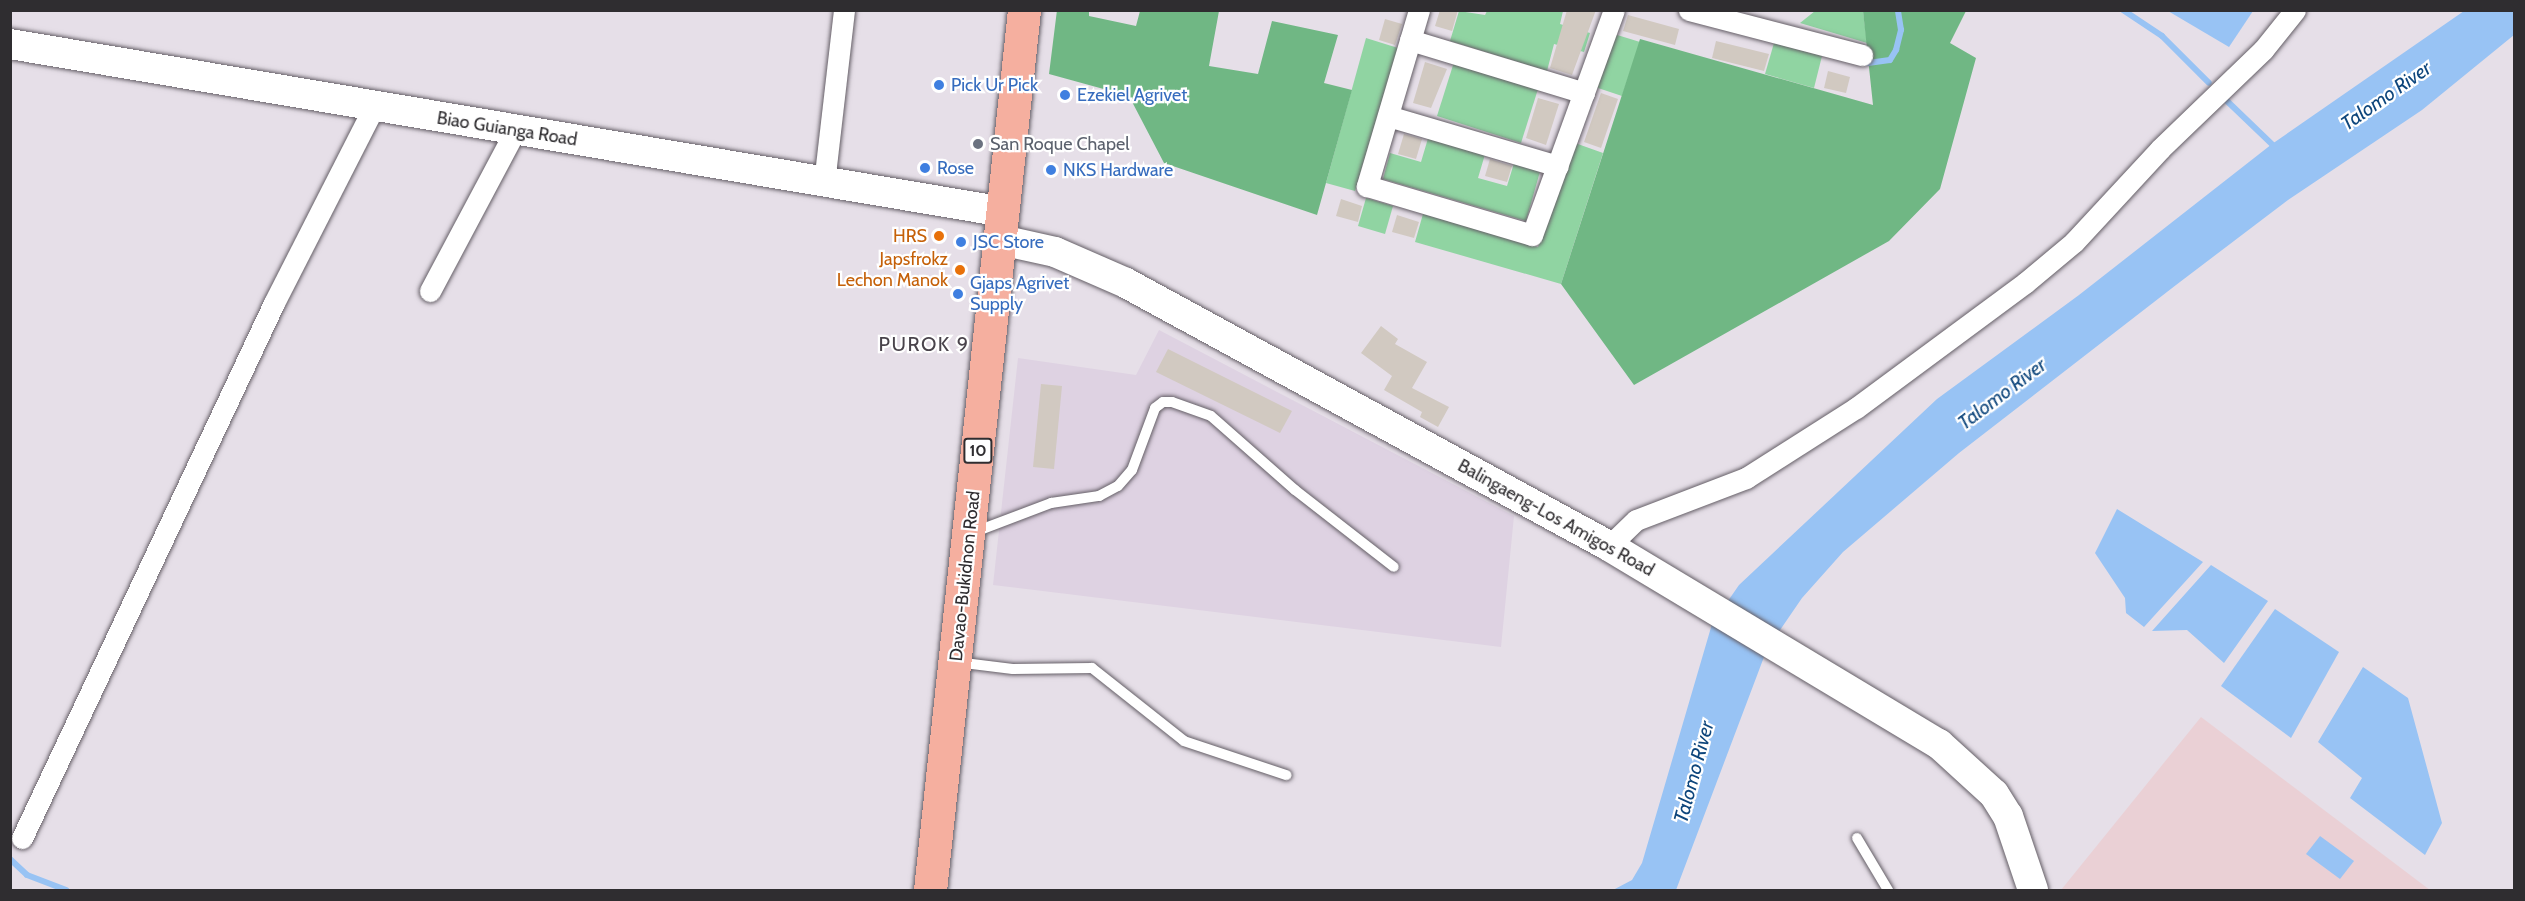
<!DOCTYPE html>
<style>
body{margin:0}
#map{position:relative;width:2525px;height:901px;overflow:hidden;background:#e6dfe8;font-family:Cabin,sans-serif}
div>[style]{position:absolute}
.commercial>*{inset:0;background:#ead0d5}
.built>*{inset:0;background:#ded2e2}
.green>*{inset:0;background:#90d4a2}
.forest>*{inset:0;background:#70b784}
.water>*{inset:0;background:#98c3f4}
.stream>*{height:6px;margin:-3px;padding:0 3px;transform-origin:3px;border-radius:3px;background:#98c3f4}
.building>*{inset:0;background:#d1c9c1}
.roads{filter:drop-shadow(0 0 2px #645e66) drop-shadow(0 0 2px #645e66)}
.lane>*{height:10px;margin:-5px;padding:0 5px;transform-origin:5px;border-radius:5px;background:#fff}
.street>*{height:21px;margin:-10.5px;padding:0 10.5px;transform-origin:10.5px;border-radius:10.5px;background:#fff}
.secondary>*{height:30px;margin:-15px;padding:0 15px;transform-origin:15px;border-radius:15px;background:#fff}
.highway>*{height:33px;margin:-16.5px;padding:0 16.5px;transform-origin:16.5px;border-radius:16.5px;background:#f5af9f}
.dots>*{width:16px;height:16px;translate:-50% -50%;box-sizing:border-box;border:3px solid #fff;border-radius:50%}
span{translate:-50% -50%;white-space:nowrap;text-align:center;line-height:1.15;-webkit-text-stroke:4.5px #fff;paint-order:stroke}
.shield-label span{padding:2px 4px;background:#fff;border:2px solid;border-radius:4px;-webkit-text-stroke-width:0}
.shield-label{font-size:16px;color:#2f2d30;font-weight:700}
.shop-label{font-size:18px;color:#366cbe}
.left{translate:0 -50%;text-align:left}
.street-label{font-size:18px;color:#2f2d30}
.worship-label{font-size:18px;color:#5b616d}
.food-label{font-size:18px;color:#c56008}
.right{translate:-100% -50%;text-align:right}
.water-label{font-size:20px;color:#0e467c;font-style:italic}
.neighbourhood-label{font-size:20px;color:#49434b;letter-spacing:1.5px}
.frame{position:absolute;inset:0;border:12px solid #2f2d30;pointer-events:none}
</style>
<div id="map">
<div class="commercial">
<i style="clip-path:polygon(2201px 717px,2430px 890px,2061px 890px)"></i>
</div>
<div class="built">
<i style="clip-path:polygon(1159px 330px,1514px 516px,1501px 647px,993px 585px,1018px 358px,1136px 375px)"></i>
</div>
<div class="green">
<i style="clip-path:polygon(1459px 11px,1485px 15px,1487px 11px,1563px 11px,1560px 24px,1590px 33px,1584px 52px,1554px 44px,1547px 71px,1450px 41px)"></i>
<i style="clip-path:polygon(1815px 11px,1863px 11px,1867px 43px,1800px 23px)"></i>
<i style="clip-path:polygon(1614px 34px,1640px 42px,1622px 96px,1595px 87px)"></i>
<i style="clip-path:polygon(1366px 38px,1398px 48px,1355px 191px,1326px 183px)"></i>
<i style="clip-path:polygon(1774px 43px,1822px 56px,1814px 88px,1765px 74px)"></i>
<i style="clip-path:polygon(1454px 62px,1538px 89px,1521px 143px,1437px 116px)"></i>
<i style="clip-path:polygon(1429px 135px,1486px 151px,1478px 178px,1507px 186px,1515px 160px,1541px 168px,1526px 221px,1383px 179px,1390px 153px,1421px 162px)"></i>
<i style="clip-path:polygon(1575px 143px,1603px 153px,1561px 284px,1415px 242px,1423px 214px,1538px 247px)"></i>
<i style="clip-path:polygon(1366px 198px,1393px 206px,1385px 234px,1358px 226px)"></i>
</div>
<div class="forest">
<i style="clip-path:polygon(1057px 10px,1089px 11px,1089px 16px,1136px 26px,1140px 11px,1219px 11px,1209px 66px,1258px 74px,1272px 21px,1338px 35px,1324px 83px,1352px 90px,1317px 215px,1164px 163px,1129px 96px,1049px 74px)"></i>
<i style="clip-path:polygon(1863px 11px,1966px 11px,1950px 43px,1976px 58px,1940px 189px,1889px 241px,1634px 385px,1561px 284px,1640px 39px,1873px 105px)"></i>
</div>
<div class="water">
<i style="clip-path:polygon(2168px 11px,2253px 11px,2229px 47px)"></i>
<i style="clip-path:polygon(2464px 11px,2514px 11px,2514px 35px,2422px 110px,2288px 200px,2176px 285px,1959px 453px,1843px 552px,1802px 598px,1767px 649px,1676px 890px,1613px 890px,1632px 880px,1642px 863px,1712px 624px,1739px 585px,1937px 399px,2079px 295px,2272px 144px)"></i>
<i style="clip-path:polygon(2117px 509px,2203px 562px,2144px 627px,2126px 613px,2125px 598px,2095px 553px)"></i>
<i style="clip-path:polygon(2211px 565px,2268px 601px,2224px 663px,2187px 630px,2152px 631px)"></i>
<i style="clip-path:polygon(2275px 609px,2339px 652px,2291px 738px,2221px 686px)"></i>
<i style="clip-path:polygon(2363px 667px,2408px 698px,2442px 823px,2425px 855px,2350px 798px,2362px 778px,2318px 742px)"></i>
<i style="clip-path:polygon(2320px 836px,2354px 861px,2340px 879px,2306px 854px)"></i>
</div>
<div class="stream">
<i style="left:2123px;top:10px;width:47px;rotate:33.7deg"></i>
<i style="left:2162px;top:36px;width:66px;rotate:45deg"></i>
<i style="left:1868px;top:63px;width:22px;rotate:-8deg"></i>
<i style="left:1890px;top:60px;width:12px;rotate:-59deg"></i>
<i style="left:1896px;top:50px;width:21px;rotate:-76deg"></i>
<i style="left:1901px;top:30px;width:20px;rotate:-99deg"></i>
<i style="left:2227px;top:101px;width:68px;rotate:43.8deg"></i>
<i style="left:10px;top:859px;width:23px;rotate:43deg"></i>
<i style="left:27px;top:875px;width:42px;rotate:21deg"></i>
</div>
<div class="building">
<i style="clip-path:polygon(1440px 10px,1458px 10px,1452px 31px,1435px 26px)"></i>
<i style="clip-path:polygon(1567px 10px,1596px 10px,1572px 75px,1550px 68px)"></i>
<i style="clip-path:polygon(1628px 15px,1679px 29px,1675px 45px,1623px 31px)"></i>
<i style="clip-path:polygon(1385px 19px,1402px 24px,1395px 45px,1379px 40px)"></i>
<i style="clip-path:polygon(1716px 41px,1769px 54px,1764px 71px,1712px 58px)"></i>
<i style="clip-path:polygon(1425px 62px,1447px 69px,1431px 108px,1413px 103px)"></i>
<i style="clip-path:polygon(1828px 71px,1850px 77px,1846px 93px,1824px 88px)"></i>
<i style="clip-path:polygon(1601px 93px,1618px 99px,1601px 148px,1584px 142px)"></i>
<i style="clip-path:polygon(1538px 98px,1559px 104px,1546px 145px,1526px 138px)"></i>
<i style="clip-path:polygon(1404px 134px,1422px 139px,1416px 159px,1398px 154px)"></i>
<i style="clip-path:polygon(1490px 159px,1512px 166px,1507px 182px,1485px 176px)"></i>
<i style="clip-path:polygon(1341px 199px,1362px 206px,1358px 222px,1336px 216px)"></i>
<i style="clip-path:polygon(1397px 215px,1419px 222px,1414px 238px,1392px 232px)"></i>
<i style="clip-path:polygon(1381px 326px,1398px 339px,1395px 344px,1427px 362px,1412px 388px,1449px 407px,1438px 427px,1420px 417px,1422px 412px,1384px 390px,1392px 376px,1361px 353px)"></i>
<i style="clip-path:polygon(1168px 349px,1292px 411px,1280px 433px,1156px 372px)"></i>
<i style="clip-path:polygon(1041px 384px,1062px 386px,1054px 469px,1033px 467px)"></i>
</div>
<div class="roads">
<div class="lane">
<i style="left:972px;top:533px;width:85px;rotate:-20.8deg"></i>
<i style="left:1051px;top:503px;width:49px;rotate:-8.3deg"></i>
<i style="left:1099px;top:496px;width:21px;rotate:-28deg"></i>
<i style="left:1118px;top:486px;width:21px;rotate:-49deg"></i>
<i style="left:1132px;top:470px;width:66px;rotate:-69.6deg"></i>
<i style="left:1155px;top:408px;width:10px;rotate:-37deg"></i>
<i style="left:1163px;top:402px;width:9px"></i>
<i style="left:1172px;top:402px;width:41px;rotate:19.7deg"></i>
<i style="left:1211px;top:416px;width:112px;rotate:41.4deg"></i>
<i style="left:1295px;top:490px;width:125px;rotate:37.9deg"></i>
<i style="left:956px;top:662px;width:57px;rotate:7deg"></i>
<i style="left:1013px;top:669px;width:79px;rotate:-0.7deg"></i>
<i style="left:1092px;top:668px;width:117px;rotate:38.4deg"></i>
<i style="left:1184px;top:741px;width:108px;rotate:18.4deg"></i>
<i style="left:1857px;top:838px;width:61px;rotate:59.2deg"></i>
</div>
<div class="street">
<i style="left:1419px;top:10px;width:184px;rotate:106.5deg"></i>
<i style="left:1367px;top:186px;width:172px;rotate:16.5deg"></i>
<i style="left:1532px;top:235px;width:239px;rotate:-70deg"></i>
<i style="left:1689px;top:10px;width:179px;rotate:14.6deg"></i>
<i style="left:1410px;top:40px;width:182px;rotate:16.9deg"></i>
<i style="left:1388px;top:116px;width:177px;rotate:16.4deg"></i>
<i style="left:824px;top:183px;width:174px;rotate:-83.4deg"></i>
<i style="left:430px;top:291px;width:181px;rotate:-62deg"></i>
<i style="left:1609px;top:546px;width:37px;rotate:-44deg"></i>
<i style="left:1636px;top:520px;width:118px;rotate:-20.9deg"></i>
<i style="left:1746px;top:478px;width:130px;rotate:-32.5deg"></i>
<i style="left:1856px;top:408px;width:210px;rotate:-36.5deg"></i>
<i style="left:2025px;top:283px;width:64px;rotate:-39.9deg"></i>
<i style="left:2074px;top:242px;width:127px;rotate:-47.2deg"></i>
<i style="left:2160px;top:149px;width:143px;rotate:-43.9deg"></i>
<i style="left:2263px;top:50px;width:51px;rotate:-51.3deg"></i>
<i style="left:22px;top:838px;width:591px;rotate:-64.78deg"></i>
<i style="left:274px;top:303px;width:220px;rotate:-63deg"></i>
</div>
<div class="secondary">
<i style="left:10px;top:44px;width:1008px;rotate:9.59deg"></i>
<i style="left:1001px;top:240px;width:55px;rotate:12.5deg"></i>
<i style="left:1055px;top:252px;width:77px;rotate:23.6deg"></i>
<i style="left:1126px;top:283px;width:550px;rotate:28.57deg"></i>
<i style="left:1609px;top:546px;width:385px;rotate:31deg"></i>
<i style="left:1939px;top:744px;width:74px;rotate:42.3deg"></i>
<i style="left:1994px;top:794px;width:26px;rotate:58deg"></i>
<i style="left:2008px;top:816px;width:78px;rotate:71.3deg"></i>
</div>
<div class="highway">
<i style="left:930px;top:890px;width:885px;rotate:-83.9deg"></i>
</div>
</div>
<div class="dots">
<i style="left:939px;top:85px;background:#3f7fe0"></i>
<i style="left:1065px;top:95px;background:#3f7fe0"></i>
<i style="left:978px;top:144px;background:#6b7280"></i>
<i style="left:925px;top:168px;background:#3f7fe0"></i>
<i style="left:1051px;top:170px;background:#3f7fe0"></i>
<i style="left:939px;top:236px;background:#e8710a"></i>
<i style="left:961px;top:242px;background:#3f7fe0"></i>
<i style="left:960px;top:270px;background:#e8710a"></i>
<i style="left:958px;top:294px;background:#3f7fe0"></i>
</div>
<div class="shield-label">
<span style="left:978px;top:451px">10</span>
</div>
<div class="shop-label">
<span class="left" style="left:951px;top:85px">Pick Ur Pick</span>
<span class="left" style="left:1077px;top:95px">Ezekiel Agrivet</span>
<span class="left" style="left:937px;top:168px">Rose</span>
<span class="left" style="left:1063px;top:170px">NKS Hardware</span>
<span class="left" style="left:973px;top:242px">JSC Store</span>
<span class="left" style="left:970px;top:294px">Gjaps Agrivet<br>Supply</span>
</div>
<div class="street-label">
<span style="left:507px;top:129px;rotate:9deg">Biao Guianga Road</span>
<span style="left:1556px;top:518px;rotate:29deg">Balingaeng-Los Amigos Road</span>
<span style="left:965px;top:576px;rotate:-84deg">Davao-Bukidnon Road</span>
</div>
<div class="worship-label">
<span class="left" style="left:990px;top:144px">San Roque Chapel</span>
</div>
<div class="food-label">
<span class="right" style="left:927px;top:236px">HRS</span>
<span class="right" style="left:948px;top:270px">Japsfrokz<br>Lechon Manok</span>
</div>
<div class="water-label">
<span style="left:2386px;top:96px;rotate:-35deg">Talomo River</span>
<span style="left:2002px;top:394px;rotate:-37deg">Talomo River</span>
<span style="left:1694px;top:772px;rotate:-75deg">Talomo River</span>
</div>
<div class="neighbourhood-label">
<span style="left:924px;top:344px">PUROK 9</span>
</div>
<div class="frame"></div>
</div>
